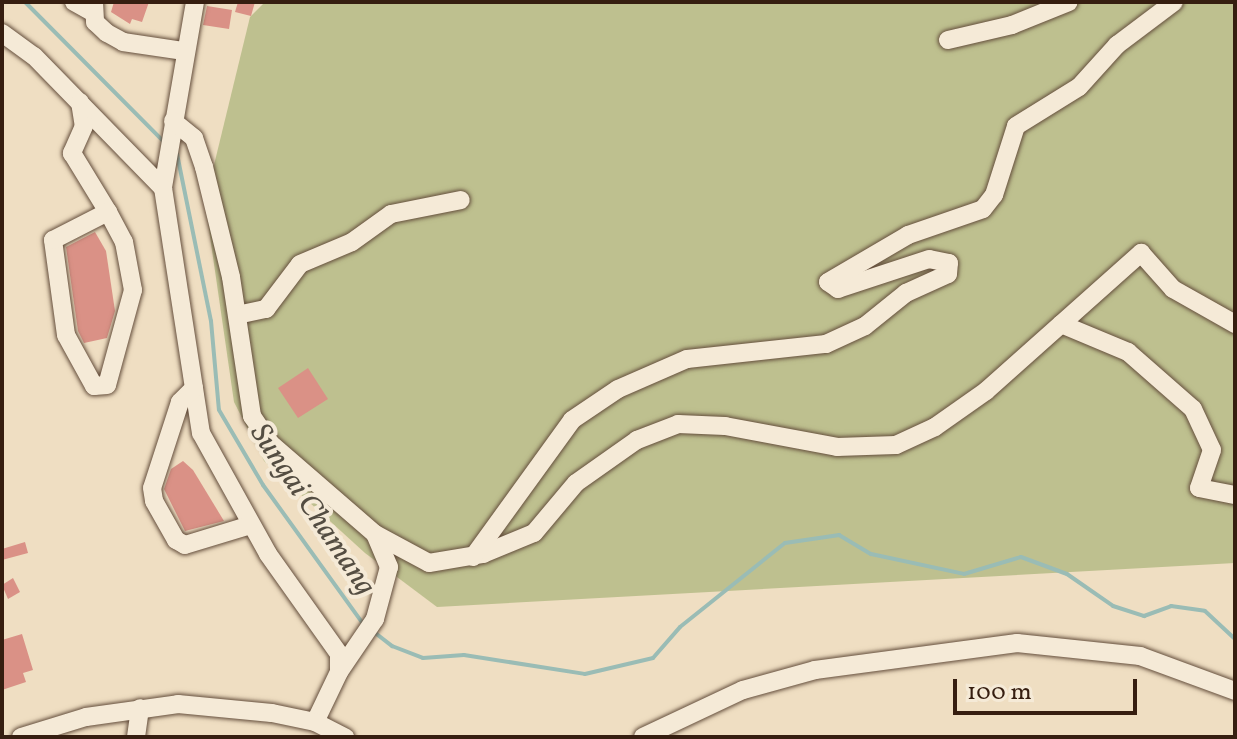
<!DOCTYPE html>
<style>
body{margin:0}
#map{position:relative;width:1237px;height:739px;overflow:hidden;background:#efdec2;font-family:Vollkorn,serif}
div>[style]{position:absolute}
.green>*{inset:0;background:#bec08f}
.stream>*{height:4px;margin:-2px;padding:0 2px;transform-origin:2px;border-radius:2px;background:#9abcb5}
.building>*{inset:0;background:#da9186}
.roads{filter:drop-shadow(0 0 2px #644e3c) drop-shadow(0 0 2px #644e3c)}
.minor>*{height:18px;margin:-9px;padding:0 9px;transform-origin:9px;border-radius:9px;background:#f5ead7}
span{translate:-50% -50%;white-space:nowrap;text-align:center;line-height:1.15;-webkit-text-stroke:8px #f5ead7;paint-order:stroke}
.water-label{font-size:30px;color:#544d42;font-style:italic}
.frame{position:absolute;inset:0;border:4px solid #361e10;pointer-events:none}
.scale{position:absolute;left:953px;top:679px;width:184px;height:36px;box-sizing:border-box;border:4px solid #361e10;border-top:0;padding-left:10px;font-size:24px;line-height:28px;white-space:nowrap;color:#361e10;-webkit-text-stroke:6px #f5ead7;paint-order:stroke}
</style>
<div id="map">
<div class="green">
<i style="clip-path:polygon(265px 2px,1235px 2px,1235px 563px,437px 607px,365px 553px,264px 461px,234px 402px,205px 202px,250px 17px)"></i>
</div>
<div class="stream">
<i style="left:25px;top:2px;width:199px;rotate:45.2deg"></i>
<i style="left:177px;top:154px;width:170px;rotate:78.5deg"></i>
<i style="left:211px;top:321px;width:89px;rotate:84.9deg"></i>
<i style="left:219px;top:410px;width:87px;rotate:59.6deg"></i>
<i style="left:263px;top:485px;width:173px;rotate:54.2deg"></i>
<i style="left:374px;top:632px;width:23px;rotate:38deg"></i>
<i style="left:392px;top:646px;width:33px;rotate:21deg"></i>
<i style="left:423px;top:658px;width:41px;rotate:-4.2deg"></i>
<i style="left:464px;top:655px;width:122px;rotate:8.9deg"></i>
<i style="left:585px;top:674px;width:70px;rotate:-13.2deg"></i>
<i style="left:653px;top:658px;width:41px;rotate:-48.9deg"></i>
<i style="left:680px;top:627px;width:134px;rotate:-38.7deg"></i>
<i style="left:785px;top:543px;width:55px;rotate:-8.4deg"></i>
<i style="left:839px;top:535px;width:37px;rotate:31deg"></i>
<i style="left:871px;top:554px;width:95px;rotate:12.1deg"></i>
<i style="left:964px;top:574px;width:59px;rotate:-16.6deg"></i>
<i style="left:1021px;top:557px;width:49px;rotate:20.3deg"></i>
<i style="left:1067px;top:574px;width:56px;rotate:34.8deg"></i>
<i style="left:1113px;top:606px;width:33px;rotate:18deg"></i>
<i style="left:1144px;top:616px;width:29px;rotate:-20deg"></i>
<i style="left:1171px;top:606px;width:34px;rotate:8deg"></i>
<i style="left:1205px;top:611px;width:41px;rotate:43deg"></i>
</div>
<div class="building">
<i style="clip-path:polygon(114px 2px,149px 2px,142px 22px,132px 19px,130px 24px,111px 12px)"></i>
<i style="clip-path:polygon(238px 2px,255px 2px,251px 16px,235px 12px)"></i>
<i style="clip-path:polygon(207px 6px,232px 10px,229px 29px,203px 25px)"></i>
<i style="clip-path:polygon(95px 232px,106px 251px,115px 311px,107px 338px,84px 343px,78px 331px,66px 247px)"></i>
<i style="clip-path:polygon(308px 368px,328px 399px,298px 418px,278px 388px)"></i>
<i style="clip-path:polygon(183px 461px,193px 470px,224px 521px,185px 531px,164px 489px,171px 469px)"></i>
<i style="clip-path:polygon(25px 542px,28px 553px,2px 560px,2px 549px)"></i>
<i style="clip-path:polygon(13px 578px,20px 592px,8px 599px,2px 585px)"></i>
<i style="clip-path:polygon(22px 634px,33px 670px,23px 673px,26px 682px,2px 690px,2px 640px)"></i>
</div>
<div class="roads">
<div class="minor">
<i style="left:74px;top:2px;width:21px;rotate:29deg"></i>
<i style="left:94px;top:2px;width:20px;rotate:87deg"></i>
<i style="left:95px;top:22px;width:16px;rotate:43deg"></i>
<i style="left:107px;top:33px;width:18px;rotate:29deg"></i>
<i style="left:123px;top:42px;width:62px;rotate:8.4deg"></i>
<i style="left:195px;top:2px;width:189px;rotate:99.8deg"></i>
<i style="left:163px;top:188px;width:248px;rotate:81.2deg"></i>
<i style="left:201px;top:433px;width:138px;rotate:61deg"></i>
<i style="left:268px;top:554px;width:123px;rotate:54.6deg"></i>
<i style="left:339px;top:654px;width:18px;rotate:90deg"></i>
<i style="left:339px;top:672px;width:55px;rotate:115.6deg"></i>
<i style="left:2px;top:33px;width:39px;rotate:36deg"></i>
<i style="left:34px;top:56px;width:185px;rotate:45.7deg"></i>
<i style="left:948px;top:40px;width:66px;rotate:-13.2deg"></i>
<i style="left:1012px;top:25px;width:61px;rotate:-22deg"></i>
<i style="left:80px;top:102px;width:24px;rotate:81deg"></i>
<i style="left:84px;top:126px;width:30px;rotate:114deg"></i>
<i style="left:72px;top:153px;width:69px;rotate:58.6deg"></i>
<i style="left:108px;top:212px;width:34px;rotate:62deg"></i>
<i style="left:124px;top:242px;width:49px;rotate:79.4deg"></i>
<i style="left:133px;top:290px;width:98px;rotate:105.3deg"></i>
<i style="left:107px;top:385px;width:13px;rotate:176deg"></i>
<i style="left:94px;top:386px;width:58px;rotate:-118.8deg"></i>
<i style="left:66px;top:335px;width:96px;rotate:-97.8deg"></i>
<i style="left:53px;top:240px;width:62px;rotate:-27deg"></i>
<i style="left:173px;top:121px;width:27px;rotate:39deg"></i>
<i style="left:194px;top:138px;width:31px;rotate:71deg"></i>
<i style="left:204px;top:167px;width:113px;rotate:76.2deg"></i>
<i style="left:231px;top:277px;width:141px;rotate:81.4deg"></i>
<i style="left:252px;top:416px;width:32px;rotate:56deg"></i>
<i style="left:270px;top:443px;width:139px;rotate:40.9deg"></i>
<i style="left:375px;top:534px;width:36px;rotate:67deg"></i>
<i style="left:389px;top:567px;width:54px;rotate:105.1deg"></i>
<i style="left:375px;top:619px;width:64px;rotate:124.2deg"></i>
<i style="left:237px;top:315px;width:30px;rotate:-12deg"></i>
<i style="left:266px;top:309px;width:56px;rotate:-52.9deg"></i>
<i style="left:300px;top:264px;width:56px;rotate:-22.9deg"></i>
<i style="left:352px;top:242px;width:48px;rotate:-35.7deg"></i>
<i style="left:391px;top:214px;width:71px;rotate:-11.3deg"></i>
<i style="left:1061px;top:324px;width:73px;rotate:22.7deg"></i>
<i style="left:1128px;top:352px;width:86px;rotate:41.2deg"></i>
<i style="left:1193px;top:409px;width:45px;rotate:65.1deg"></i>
<i style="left:1212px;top:450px;width:40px;rotate:108.9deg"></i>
<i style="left:1199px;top:488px;width:37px;rotate:11deg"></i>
<i style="left:194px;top:388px;width:20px;rotate:135deg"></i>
<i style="left:180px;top:402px;width:90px;rotate:108deg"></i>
<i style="left:152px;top:488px;width:13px;rotate:81deg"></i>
<i style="left:154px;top:501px;width:45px;rotate:60.6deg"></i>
<i style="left:176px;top:540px;width:10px;rotate:29deg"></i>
<i style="left:185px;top:545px;width:69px;rotate:-16.9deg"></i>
<i style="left:375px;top:534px;width:61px;rotate:28.2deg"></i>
<i style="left:429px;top:563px;width:55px;rotate:-9.5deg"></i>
<i style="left:483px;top:554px;width:55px;rotate:-22.4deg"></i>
<i style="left:534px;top:533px;width:65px;rotate:-50deg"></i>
<i style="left:576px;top:483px;width:75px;rotate:-35.2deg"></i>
<i style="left:637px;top:440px;width:44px;rotate:-21.3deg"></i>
<i style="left:678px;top:424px;width:47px;rotate:2.4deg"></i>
<i style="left:725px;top:426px;width:114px;rotate:10.6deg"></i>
<i style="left:837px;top:447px;width:59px;rotate:-1.9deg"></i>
<i style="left:896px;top:445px;width:43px;rotate:-24.8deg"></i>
<i style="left:935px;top:427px;width:62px;rotate:-35.2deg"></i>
<i style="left:986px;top:391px;width:208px;rotate:-41.7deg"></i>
<i style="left:1141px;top:253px;width:48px;rotate:48.4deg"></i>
<i style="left:1173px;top:289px;width:71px;rotate:29.4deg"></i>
<i style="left:473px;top:557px;width:169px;rotate:-54.1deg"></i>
<i style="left:572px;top:420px;width:55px;rotate:-34deg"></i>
<i style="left:618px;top:389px;width:75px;rotate:-23.5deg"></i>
<i style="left:687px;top:359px;width:140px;rotate:-6.2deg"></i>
<i style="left:826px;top:344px;width:43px;rotate:-24.8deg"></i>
<i style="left:865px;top:326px;width:53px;rotate:-38.8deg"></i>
<i style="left:906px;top:293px;width:46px;rotate:-24.3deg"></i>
<i style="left:948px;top:274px;width:11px;rotate:-85deg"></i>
<i style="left:949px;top:263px;width:20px;rotate:-169deg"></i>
<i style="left:929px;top:259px;width:96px;rotate:161.8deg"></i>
<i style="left:838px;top:289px;width:12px;rotate:-145deg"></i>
<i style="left:828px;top:282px;width:93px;rotate:-30.4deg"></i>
<i style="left:908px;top:235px;width:79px;rotate:-19.1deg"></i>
<i style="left:983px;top:209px;width:18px;rotate:-52deg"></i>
<i style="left:994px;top:195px;width:72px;rotate:-72.3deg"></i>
<i style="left:1016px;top:126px;width:74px;rotate:-31.8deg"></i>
<i style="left:1079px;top:87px;width:57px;rotate:-47.9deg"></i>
<i style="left:1117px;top:45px;width:71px;rotate:-37deg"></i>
<i style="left:21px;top:737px;width:68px;rotate:-17.1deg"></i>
<i style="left:86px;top:717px;width:93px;rotate:-8deg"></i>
<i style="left:178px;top:704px;width:94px;rotate:5.5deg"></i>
<i style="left:272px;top:713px;width:44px;rotate:11.8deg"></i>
<i style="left:315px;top:722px;width:34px;rotate:27deg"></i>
<i style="left:136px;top:737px;width:29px;rotate:-82deg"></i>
<i style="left:643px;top:737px;width:110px;rotate:-25.2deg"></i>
<i style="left:743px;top:690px;width:75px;rotate:-15.5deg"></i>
<i style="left:815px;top:670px;width:204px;rotate:-7.6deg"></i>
<i style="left:1017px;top:643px;width:124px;rotate:6deg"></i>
<i style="left:1140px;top:656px;width:101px;rotate:20.2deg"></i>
</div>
</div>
<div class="water-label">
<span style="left:312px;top:510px;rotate:56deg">Sungai Chamang</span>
</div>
<div class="frame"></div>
<div class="scale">100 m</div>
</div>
